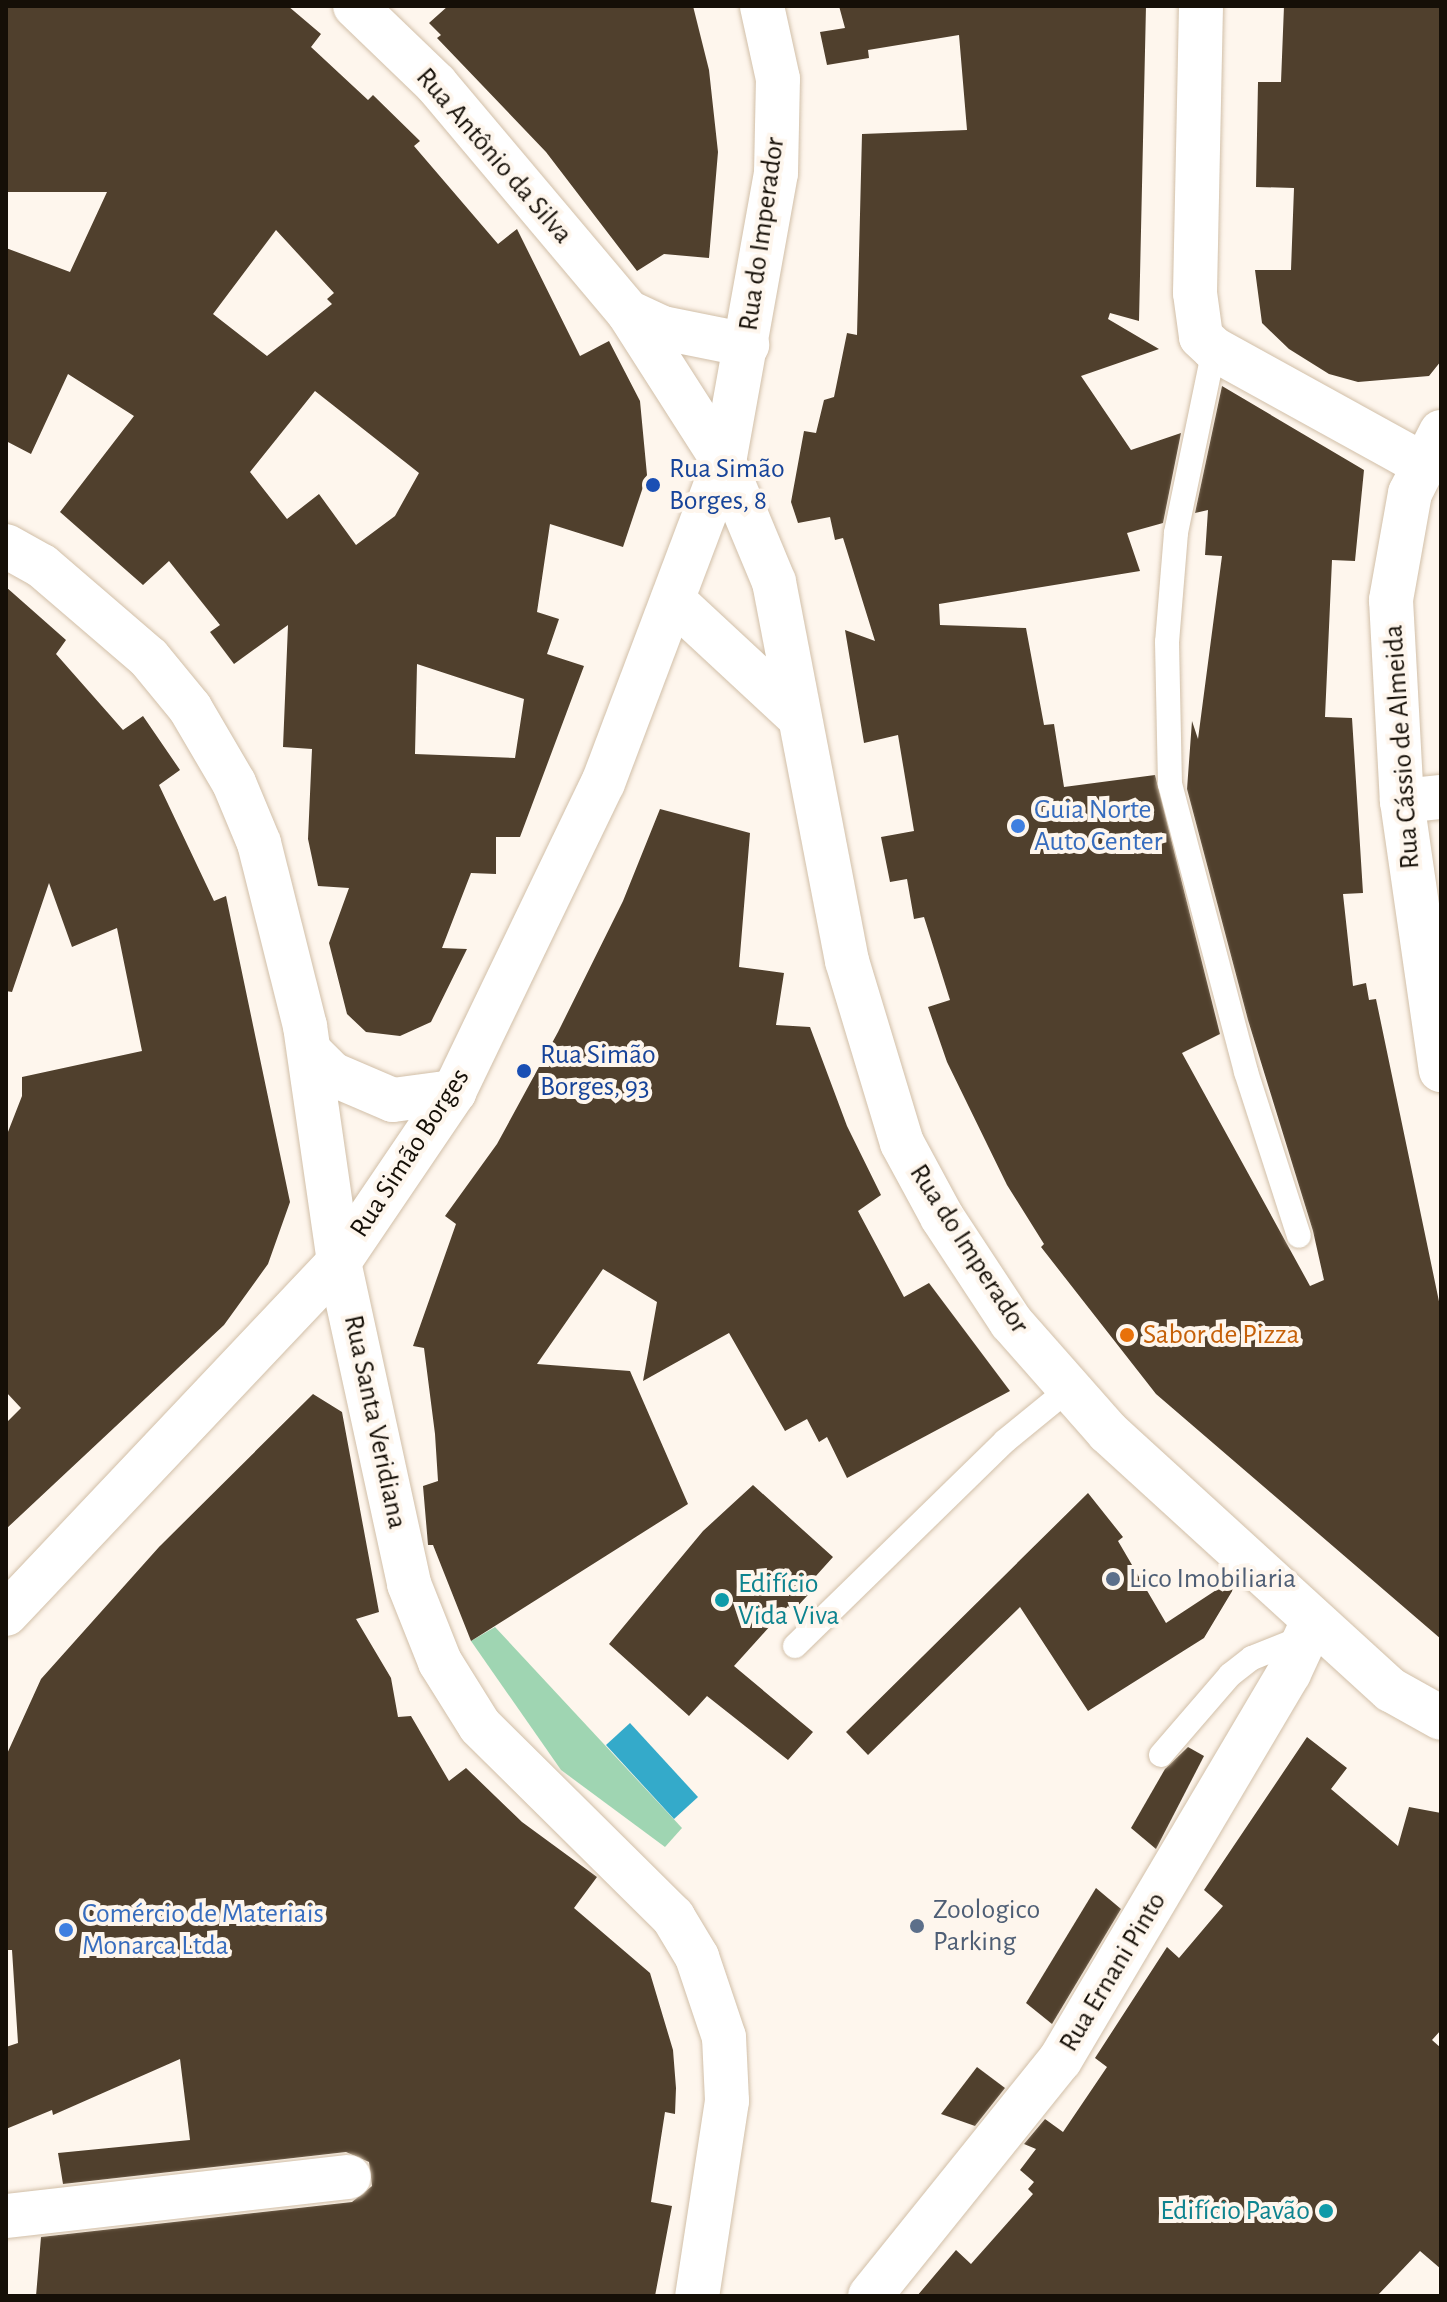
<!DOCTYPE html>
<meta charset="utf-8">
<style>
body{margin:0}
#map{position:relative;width:1447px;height:2302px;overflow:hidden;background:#fef6ed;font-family:"Alegreya Sans",sans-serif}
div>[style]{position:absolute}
.green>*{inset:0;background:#9fd5b2}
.water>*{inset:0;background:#34aaca}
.building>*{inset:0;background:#50402d}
.roads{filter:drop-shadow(0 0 2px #d1bfa8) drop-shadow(0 0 2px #d1bfa8)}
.service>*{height:24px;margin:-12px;padding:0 12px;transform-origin:12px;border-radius:12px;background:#fff}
.minor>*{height:44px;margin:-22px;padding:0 22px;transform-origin:22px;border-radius:22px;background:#fff}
.tertiary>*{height:44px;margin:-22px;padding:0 22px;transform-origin:22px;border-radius:22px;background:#fff}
.dots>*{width:22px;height:22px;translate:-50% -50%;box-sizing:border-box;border:4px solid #fef6ed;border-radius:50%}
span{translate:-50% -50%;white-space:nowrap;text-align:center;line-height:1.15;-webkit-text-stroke:8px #fef6ed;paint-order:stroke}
.street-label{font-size:28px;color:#150f07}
.transit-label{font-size:28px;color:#164399}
.left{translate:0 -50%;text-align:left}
.shop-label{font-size:28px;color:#366cbe}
.food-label{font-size:28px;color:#c56008}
.service-label{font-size:28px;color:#4e5e75}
.culture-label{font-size:28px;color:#0d838f}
.right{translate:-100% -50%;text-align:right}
.frame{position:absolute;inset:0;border:8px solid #150f07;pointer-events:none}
</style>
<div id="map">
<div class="green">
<i style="clip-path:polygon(495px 1627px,682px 1828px,665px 1847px,561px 1770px,471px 1641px)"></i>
</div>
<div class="water">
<i style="clip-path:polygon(630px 1723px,698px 1797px,674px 1819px,606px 1745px)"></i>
</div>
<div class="building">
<i style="clip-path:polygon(evenodd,6px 6px,288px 6px,321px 34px,311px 47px,368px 100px,373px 95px,420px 141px,414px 146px,498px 244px,517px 229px,580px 356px,609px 341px,640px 401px,647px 475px,623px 547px,550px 524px,537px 612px,559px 619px,547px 654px,584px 666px,520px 837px,496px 837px,496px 874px,471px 873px,442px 948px,467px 949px,431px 1022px,400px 1036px,366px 1032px,347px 1014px,329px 943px,349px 888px,318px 886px,308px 839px,312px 749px,283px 747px,288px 625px,234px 664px,210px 632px,220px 625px,169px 561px,143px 585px,60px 512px,134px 416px,68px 374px,31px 454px,6px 441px,6px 248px,70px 272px,107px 192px,6px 192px,6px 6px,276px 230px,334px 293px,327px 299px,332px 304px,267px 356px,213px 314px,276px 230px,6px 6px,315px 391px,419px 473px,395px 516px,356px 545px,319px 494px,287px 519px,250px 472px,315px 391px,6px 6px,417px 664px,524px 699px,515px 758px,415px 754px,417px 664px)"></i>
<i style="clip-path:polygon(448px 6px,693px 6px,709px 70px,718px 152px,709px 258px,664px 254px,637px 271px,546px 152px,437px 38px,441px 35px,429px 23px)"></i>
<i style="clip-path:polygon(839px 6px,1146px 6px,1139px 321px,1110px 313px,1108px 319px,1159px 349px,1081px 376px,1131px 450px,1181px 433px,1163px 523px,1127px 533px,1140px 571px,939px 604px,940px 625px,1026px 628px,1044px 725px,1054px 724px,1064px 787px,1155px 775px,1220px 1034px,1182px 1053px,1310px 1286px,1324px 1280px,1313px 1231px,1248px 1020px,1187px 789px,1192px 721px,1198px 739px,1222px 556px,1205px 555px,1208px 510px,1195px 513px,1222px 386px,1364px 470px,1355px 561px,1332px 560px,1325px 717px,1352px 718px,1363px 893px,1343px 894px,1353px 986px,1366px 983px,1369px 1000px,1376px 999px,1441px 1311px,1441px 1639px,1156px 1394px,1041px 1247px,1044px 1244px,1007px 1185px,947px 1062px,928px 1007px,950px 1000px,924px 917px,914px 919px,907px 879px,890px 882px,881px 837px,914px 831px,898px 735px,864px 743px,845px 630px,875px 641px,843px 538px,835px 540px,830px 517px,798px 523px,791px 502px,804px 431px,816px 433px,824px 400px,834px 397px,847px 333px,857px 335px,862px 134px,967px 130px,959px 35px,868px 50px,869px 58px,827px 65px,820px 32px,845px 28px)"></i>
<i style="clip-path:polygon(1284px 6px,1441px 6px,1441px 361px,1429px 376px,1358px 382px,1329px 374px,1289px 349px,1262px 323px,1255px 270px,1291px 270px,1294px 188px,1256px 187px,1258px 82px,1281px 82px)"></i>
<i style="clip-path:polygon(6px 587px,66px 640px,56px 654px,123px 730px,143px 716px,180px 770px,159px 785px,214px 901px,226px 896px,290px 1202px,268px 1264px,224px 1325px,6px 1529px,6px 1423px,21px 1408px,6px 1392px,6px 1137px,22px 1096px,22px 1077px,142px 1051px,117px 928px,72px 947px,49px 883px,12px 992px,6px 991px)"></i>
<i style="clip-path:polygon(660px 809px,750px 833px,739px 967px,784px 973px,776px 1025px,810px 1027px,847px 1126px,881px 1195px,858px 1211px,904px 1297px,929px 1283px,1010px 1391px,847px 1478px,827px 1437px,819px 1442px,807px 1419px,785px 1431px,729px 1333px,643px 1381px,657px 1302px,603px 1269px,537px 1364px,630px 1371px,688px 1504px,471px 1641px,433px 1545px,428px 1545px,423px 1486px,438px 1481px,435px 1434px,424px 1348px,413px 1346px,456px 1224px,445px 1216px,497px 1144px,558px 1032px,623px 901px)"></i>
<i style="clip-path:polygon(313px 1394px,342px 1412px,379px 1612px,356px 1619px,391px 1678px,398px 1717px,411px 1716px,449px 1781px,466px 1768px,522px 1822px,597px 1877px,574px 1908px,650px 1973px,673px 2050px,676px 2088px,675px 2114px,665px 2112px,651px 2202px,672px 2206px,655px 2296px,36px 2296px,41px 2237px,352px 2202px,372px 2186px,369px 2162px,346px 2152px,63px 2184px,58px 2153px,190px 2140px,180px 2059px,53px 2115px,52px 2110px,6px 2129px,6px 2047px,18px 2043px,12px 1950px,6px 1950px,6px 1756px,41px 1679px,159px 1547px)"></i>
<i style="clip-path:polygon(753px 1485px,833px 1557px,815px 1577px,820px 1582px,793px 1611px,788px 1606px,734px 1666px,813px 1732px,788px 1760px,707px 1696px,689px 1716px,609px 1644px,703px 1531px)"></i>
<i style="clip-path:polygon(1088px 1493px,1123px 1537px,1118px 1541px,1166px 1623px,1233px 1579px,1237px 1583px,1204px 1638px,1088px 1711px,1020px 1607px,868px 1755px,846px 1732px)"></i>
<i style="clip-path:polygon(1307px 1737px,1347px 1768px,1331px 1789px,1398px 1846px,1409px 1807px,1441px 1813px,1441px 2030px,1432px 2040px,1441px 2048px,1441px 2269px,1420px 2251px,1377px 2296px,917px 2296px,956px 2250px,971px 2264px,1033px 2194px,1028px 2189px,1034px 2182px,1020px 2170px,1036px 2149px,1024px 2144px,1045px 2119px,1063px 2132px,1107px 2067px,1095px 2058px,1167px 1947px,1179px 1958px,1223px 1906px,1204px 1890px)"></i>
<i style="clip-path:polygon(1188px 1747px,1204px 1756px,1156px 1849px,1131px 1828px,1165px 1769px)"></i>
<i style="clip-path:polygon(1096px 1888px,1121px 1909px,1052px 2024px,1026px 2003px)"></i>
<i style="clip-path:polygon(977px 2067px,1005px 2088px,975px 2126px,941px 2114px)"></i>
</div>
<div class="roads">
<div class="service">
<i style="left:1214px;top:349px;width:188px;rotate:101.7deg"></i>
<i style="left:1176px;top:533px;width:109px;rotate:94.7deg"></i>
<i style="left:1167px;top:642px;width:142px;rotate:88.8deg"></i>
<i style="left:1170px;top:784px;width:298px;rotate:75.2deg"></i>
<i style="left:1246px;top:1072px;width:172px;rotate:72.1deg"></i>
<i style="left:795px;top:1646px;width:293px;rotate:-44.3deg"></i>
<i style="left:1005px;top:1441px;width:84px;rotate:-39.2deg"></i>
<i style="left:1161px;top:1755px;width:106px;rotate:-49.2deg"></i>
<i style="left:1230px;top:1675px;width:28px;rotate:-38deg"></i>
<i style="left:1252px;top:1658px;width:56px;rotate:-22deg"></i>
</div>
<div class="minor">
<i style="left:355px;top:6px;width:112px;rotate:43.9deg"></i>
<i style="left:436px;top:84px;width:298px;rotate:49.9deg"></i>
<i style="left:628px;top:312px;width:178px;rotate:57.4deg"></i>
<i style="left:628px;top:312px;width:38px;rotate:25deg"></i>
<i style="left:663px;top:328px;width:86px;rotate:11.4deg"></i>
<i style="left:6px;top:546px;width:41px;rotate:29.1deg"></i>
<i style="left:42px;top:566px;width:141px;rotate:40.7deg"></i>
<i style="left:149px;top:658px;width:65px;rotate:50.6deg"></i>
<i style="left:190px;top:708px;width:87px;rotate:59.6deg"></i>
<i style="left:234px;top:783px;width:65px;rotate:67.4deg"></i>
<i style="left:259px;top:843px;width:189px;rotate:75.9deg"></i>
<i style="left:305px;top:1026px;width:238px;rotate:81.8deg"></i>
<i style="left:339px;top:1262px;width:330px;rotate:77.7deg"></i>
<i style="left:409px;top:1584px;width:84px;rotate:68.3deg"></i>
<i style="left:440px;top:1662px;width:75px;rotate:58deg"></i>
<i style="left:480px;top:1726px;width:272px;rotate:44.7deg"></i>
<i style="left:673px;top:1917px;width:47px;rotate:59deg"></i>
<i style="left:697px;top:1957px;width:84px;rotate:71.4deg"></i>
<i style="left:724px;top:2037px;width:64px;rotate:87.3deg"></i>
<i style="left:727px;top:2101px;width:197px;rotate:98.7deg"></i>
<i style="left:1402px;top:801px;width:39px;rotate:-6deg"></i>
<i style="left:310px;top:1052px;width:31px;rotate:45deg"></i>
<i style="left:332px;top:1074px;width:66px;rotate:23.1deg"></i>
<i style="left:393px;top:1100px;width:62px;rotate:-7.5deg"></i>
<i style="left:6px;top:2216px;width:345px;rotate:-6.5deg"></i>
<i style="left:870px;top:2296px;width:303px;rotate:-51.2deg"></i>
<i style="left:1060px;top:2060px;width:450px;rotate:-59.4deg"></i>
<i style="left:1289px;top:1673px;width:57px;rotate:-65.2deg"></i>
</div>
<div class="tertiary">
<i style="left:1201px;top:6px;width:287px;rotate:91.2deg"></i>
<i style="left:1195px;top:293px;width:44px;rotate:82.2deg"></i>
<i style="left:1201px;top:337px;width:18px;rotate:43deg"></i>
<i style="left:1214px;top:349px;width:238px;rotate:28.9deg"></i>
<i style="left:1441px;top:432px;width:68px;rotate:116.9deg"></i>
<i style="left:1410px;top:493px;width:109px;rotate:100.1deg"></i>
<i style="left:1391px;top:600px;width:201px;rotate:86.9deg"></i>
<i style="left:1402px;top:801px;width:272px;rotate:81.8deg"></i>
<i style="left:724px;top:462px;width:130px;rotate:67.4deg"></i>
<i style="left:774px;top:582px;width:386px;rotate:79.1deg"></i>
<i style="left:847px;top:961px;width:190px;rotate:73.2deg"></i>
<i style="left:902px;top:1143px;width:84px;rotate:61.6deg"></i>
<i style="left:942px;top:1217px;width:126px;rotate:56.7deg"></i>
<i style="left:1011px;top:1322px;width:147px;rotate:48.6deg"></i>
<i style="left:1108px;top:1432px;width:383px;rotate:42.4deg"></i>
<i style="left:1391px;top:1690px;width:57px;rotate:29.2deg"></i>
<i style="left:673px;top:600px;width:171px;rotate:42.9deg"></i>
<i style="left:6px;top:1614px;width:485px;rotate:-46.6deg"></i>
<i style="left:339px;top:1262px;width:205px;rotate:-55.9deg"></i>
<i style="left:454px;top:1092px;width:343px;rotate:-64.3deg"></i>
<i style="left:603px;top:783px;width:343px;rotate:-69.3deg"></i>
<i style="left:724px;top:462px;width:294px;rotate:-79.8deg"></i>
<i style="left:776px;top:173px;width:94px;rotate:-88.8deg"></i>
<i style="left:778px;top:79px;width:75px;rotate:-102.4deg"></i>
</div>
</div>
<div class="dots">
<i style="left:653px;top:485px;background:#1a4fb4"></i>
<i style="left:1018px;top:826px;background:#3f7fe0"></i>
<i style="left:524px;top:1071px;background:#1a4fb4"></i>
<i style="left:1127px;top:1335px;background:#e8710a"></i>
<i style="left:1113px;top:1579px;background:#5c6f8a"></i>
<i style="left:722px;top:1600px;background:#0f9aa8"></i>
<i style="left:917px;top:1926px;background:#5c6f8a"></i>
<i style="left:66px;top:1930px;background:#3f7fe0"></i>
<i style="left:1326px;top:2211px;background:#0f9aa8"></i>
</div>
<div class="street-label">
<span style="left:494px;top:156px;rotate:49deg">Rua Antônio da Silva</span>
<span style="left:762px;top:234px;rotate:-82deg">Rua do Imperador</span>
<span style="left:1402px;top:747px;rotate:-94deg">Rua Cássio de Almeida</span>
<span style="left:410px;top:1153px;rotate:-57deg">Rua Simão Borges</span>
<span style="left:969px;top:1249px;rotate:57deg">Rua do Imperador</span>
<span style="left:375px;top:1422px;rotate:78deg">Rua Santa Veridiana</span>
<span style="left:1113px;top:1972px;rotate:-59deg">Rua Ernani Pinto</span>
</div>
<div class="transit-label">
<span class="left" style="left:669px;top:485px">Rua Simão<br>Borges, 8</span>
<span class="left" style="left:540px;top:1071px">Rua Simão<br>Borges, 93</span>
</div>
<div class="shop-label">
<span class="left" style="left:1034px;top:826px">Guia Norte<br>Auto Center</span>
<span class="left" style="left:82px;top:1930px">Comércio de Materiais<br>Monarca Ltda</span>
</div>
<div class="food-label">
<span class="left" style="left:1143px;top:1335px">Sabor de Pizza</span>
</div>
<div class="service-label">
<span class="left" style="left:1129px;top:1579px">Lico Imobiliaria</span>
<span class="left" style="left:933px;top:1926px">Zoologico<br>Parking</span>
</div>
<div class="culture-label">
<span class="left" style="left:738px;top:1600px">Edifício<br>Vida Viva</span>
<span class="right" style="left:1310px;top:2211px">Edifício Pavão</span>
</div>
<div class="frame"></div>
</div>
